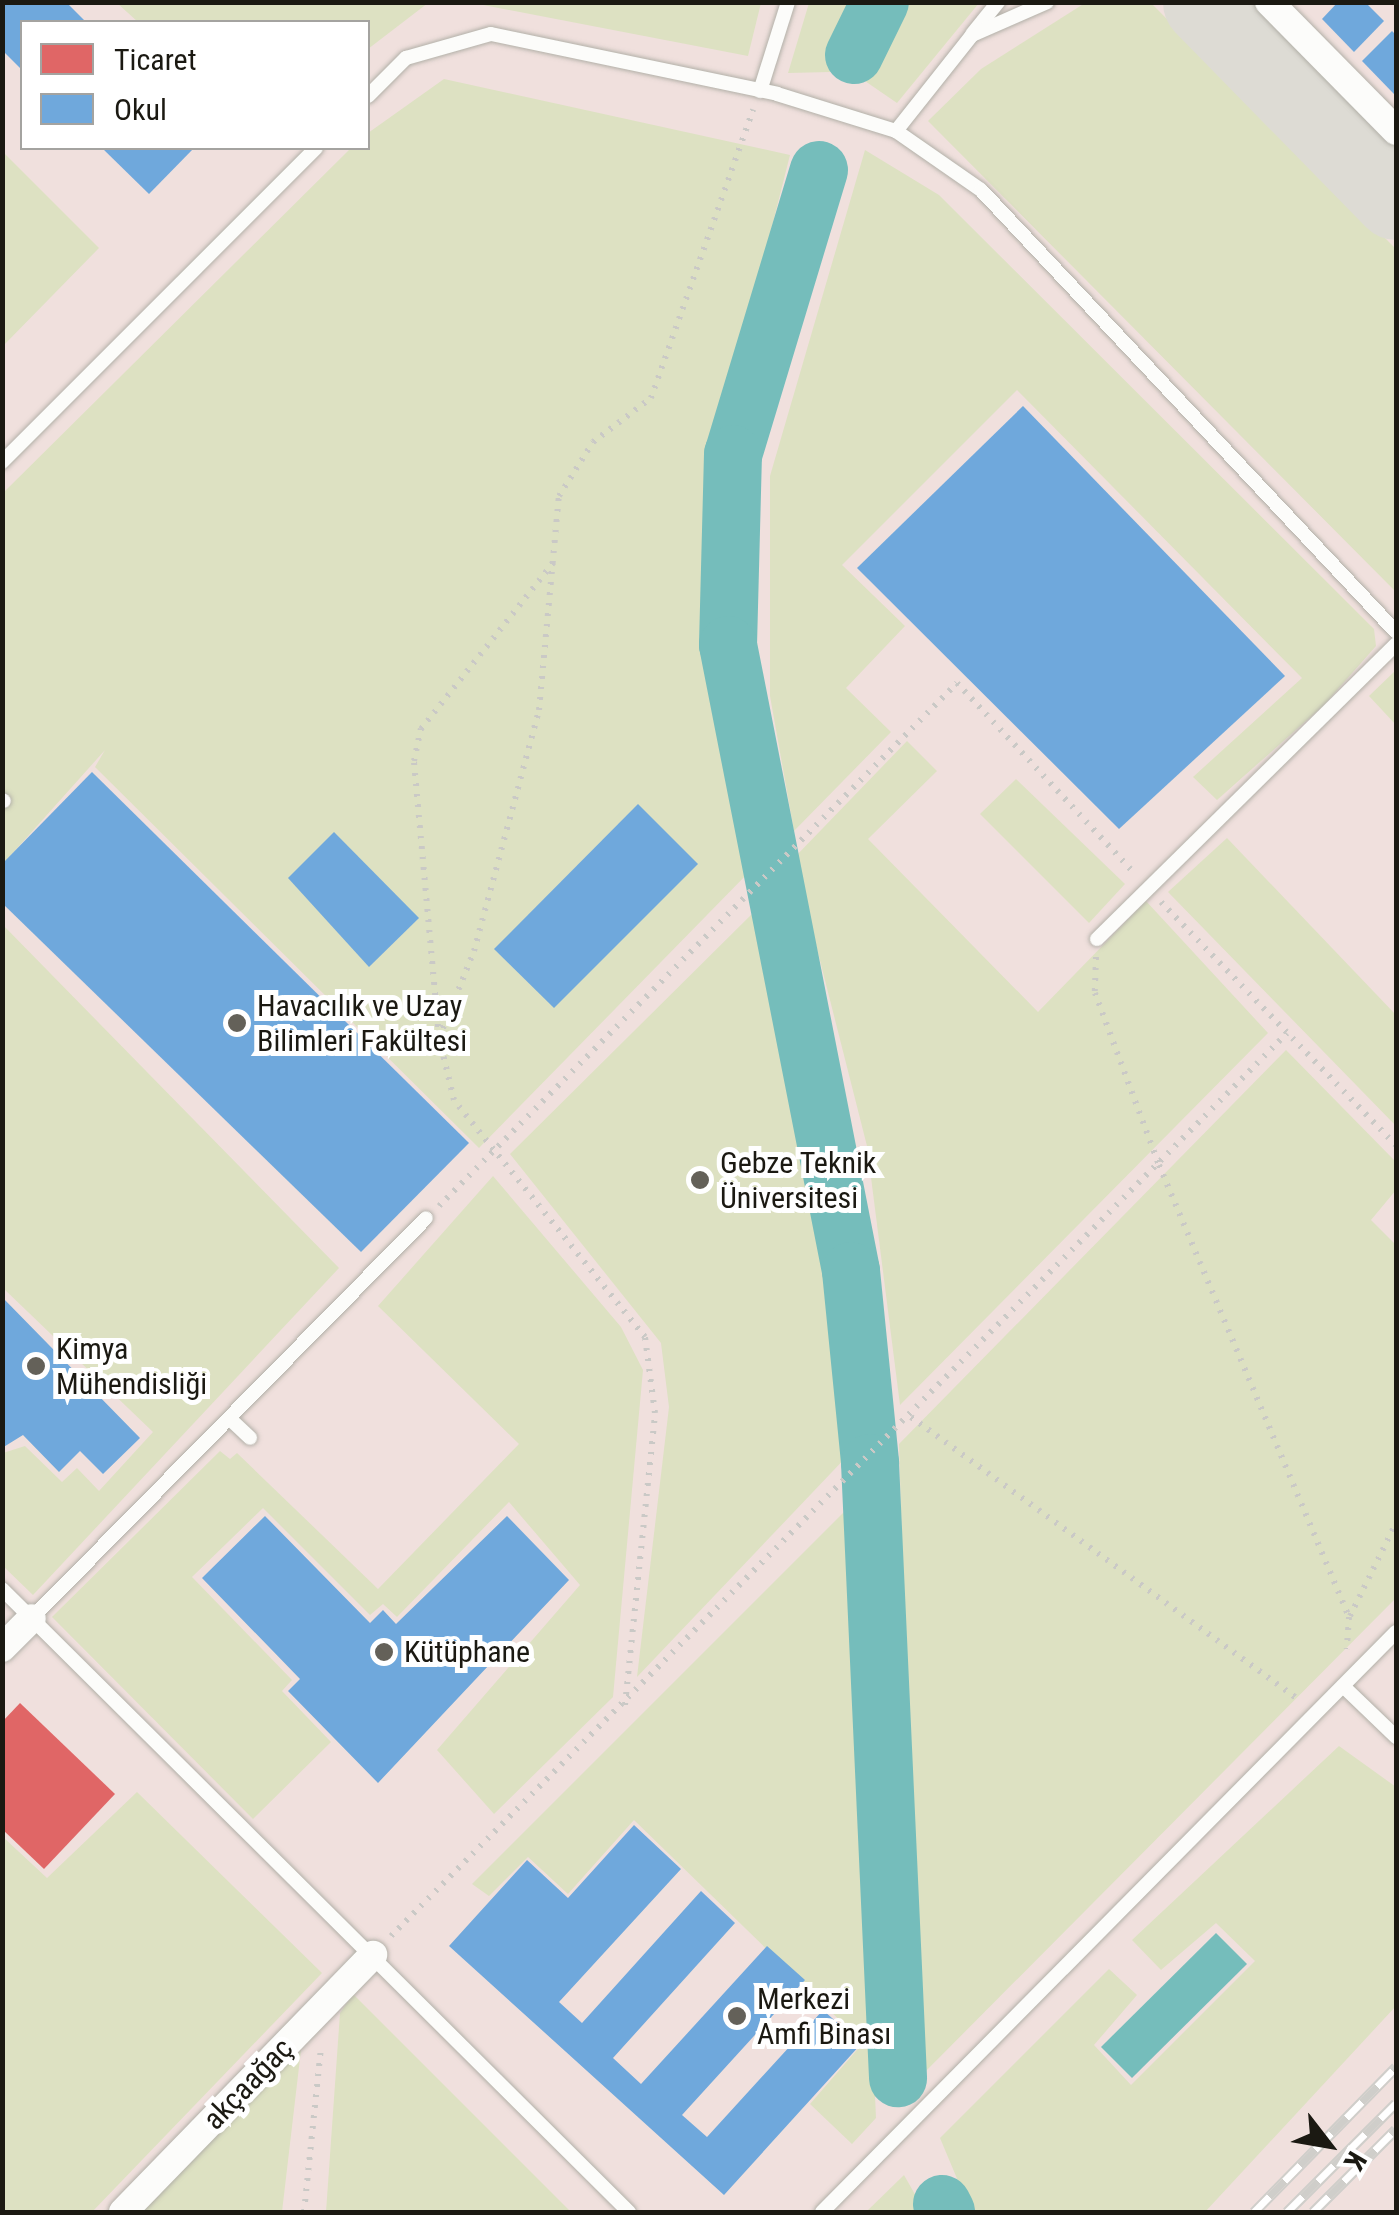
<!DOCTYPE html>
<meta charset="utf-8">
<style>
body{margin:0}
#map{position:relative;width:1399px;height:2215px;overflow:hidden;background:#ebe8dd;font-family:"Roboto Condensed",sans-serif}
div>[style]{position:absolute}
.education>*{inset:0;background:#f0e0dd}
.green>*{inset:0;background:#dde1c2}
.water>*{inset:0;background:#75bdbb}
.shops>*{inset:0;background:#e06666}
.schools>*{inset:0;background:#6fa8dc}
.river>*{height:58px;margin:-29px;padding:0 29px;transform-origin:29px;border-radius:29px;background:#75bdbb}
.taxiway>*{height:85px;margin:-42.5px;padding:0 42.5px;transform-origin:42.5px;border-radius:42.5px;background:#dddbd4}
.path>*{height:6px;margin-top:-3px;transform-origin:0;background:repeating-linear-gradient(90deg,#cac9c6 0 2.5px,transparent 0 10.5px)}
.roads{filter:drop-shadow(0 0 2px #b2b0a8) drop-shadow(0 0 2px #b2b0a8)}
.lane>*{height:14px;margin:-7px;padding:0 7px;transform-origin:7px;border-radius:7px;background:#fcfcfa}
.street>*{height:28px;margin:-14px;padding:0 14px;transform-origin:14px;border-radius:14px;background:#fcfcfa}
.rail>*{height:11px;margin-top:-5.5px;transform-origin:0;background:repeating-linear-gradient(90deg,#fff 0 22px,#cfceca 0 44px);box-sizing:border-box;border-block:2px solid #cfceca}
.dots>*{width:28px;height:28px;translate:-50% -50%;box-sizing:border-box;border:5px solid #fff;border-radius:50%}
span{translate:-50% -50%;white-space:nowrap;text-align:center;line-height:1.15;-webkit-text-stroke:10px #fff;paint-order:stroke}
.poi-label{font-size:30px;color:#1b1912}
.left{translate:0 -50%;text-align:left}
.street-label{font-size:30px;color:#1b1912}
.frame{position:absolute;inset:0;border:5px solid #1b1912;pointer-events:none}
.legend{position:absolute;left:20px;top:20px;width:350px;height:130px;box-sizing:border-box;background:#fff;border:2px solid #a4a3a0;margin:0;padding:12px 18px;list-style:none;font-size:30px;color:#1b1912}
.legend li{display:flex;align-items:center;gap:20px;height:50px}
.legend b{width:50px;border:2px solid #a4a3a0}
.north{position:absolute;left:1279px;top:2095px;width:100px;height:100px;-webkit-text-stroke:8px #fff;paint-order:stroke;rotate:121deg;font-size:28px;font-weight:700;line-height:40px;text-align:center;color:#1b1912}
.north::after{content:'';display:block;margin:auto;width:35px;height:45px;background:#1b1912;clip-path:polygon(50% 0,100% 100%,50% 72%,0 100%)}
</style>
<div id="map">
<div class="education">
<i style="clip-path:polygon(evenodd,3px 3px,1396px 3px,1396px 2212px,3px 2212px,3px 3px,22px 22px,368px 22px,368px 148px,22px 148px,22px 22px)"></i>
</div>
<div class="green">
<i style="clip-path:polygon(117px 3px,428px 3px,368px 49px,368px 22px,138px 22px)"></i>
<i style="clip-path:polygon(473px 3px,761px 2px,761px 3px,748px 56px)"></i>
<i style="clip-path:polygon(809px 3px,856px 3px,831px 72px,788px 73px)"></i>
<i style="clip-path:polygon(898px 3px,979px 3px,897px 103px,862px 79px)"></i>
<i style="clip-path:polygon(1085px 3px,1152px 4px,1396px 249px,1396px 592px,928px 121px,981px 69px)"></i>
<i style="clip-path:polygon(444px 79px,790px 155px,713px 460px,717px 666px,752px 869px,479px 1148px,95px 767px,105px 750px,3px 864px,3px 493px,351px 148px,368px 148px,368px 133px)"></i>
<i style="clip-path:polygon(865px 150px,939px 195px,1374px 629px,1376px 646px,1324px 705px,1217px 800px,1193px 777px,1302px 678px,1017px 390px,842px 565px,905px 626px,846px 688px,891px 732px,794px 831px,770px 696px,770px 476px)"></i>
<i style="clip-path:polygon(3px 152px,99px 248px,3px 346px,2px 346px)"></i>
<i style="clip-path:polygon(1396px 670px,1396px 725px,1369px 696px)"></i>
<i style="clip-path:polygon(907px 741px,937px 771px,868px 839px,1038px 1012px,1146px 901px,1268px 1033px,900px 1405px,867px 1146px,794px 858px)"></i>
<i style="clip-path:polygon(1016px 779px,1125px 884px,1089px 923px,980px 814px)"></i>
<i style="clip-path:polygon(1227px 838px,1396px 1015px,1396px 1126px,1168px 892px)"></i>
<i style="clip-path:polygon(757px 909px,833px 1271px,851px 1452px,637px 1677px,669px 1407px,661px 1343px,510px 1154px)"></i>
<i style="clip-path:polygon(2px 924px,339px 1268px,33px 1595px,3px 1566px,3px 1453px,25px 1446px,62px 1482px,77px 1468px,99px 1491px,153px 1432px,3px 1288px)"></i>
<i style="clip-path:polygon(1286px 1050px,1396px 1162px,1396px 1190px,1371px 1220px,1396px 1245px,1396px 1598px,918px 2079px,899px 1444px)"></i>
<i style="clip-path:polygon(493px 1176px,621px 1327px,643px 1370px,613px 1697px,494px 1814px,437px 1750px,580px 1585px,509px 1502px,397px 1617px,383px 1604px,370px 1615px,263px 1508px,192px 1577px,292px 1680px,282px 1691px,331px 1742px,253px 1819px,52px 1617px,220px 1451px,230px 1459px,237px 1453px,378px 1589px,519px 1444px,378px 1306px)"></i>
<i style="clip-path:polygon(849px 1507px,876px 2118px,852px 2144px,810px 2104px,863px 2043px,634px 1820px,568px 1894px,528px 1857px,489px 1896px,472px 1884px)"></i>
<i style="clip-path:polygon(1339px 1746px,1396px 1787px,1396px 2006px,1205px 2212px,971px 2212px,940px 2138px,1109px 1969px,1137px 1995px,1094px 2045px,1131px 2085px,1255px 1961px,1216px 1923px,1161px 1970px,1132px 1940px)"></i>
<i style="clip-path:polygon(137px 1792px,322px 1973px,92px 2212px,3px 2212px,3px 1837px,47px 1878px)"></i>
<i style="clip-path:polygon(353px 1994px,571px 2212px,326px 2212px,340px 2013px)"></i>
<i style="clip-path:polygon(301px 2050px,282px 2212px,141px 2212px)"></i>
<i style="clip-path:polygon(904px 2175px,925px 2212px,866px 2212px)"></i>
</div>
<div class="water">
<i style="clip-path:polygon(1216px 1933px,1247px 1964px,1132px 2078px,1101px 2047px)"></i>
</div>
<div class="shops">
<i style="clip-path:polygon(20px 1703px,115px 1794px,44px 1869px,2px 1829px,2px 1722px)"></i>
</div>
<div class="schools">
<i style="clip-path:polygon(2px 2px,66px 2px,86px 22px,22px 22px,22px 70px,2px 50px)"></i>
<i style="clip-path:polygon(1338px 2px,1365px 2px,1384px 21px,1354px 52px,1322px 19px)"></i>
<i style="clip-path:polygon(1392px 31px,1396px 35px,1394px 94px,1362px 61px)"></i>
<i style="clip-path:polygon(102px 148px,194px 148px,149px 194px)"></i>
<i style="clip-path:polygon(1023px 406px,1285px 676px,1119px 829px,857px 568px)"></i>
<i style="clip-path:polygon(92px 772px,469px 1143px,361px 1252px,2px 903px,2px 864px)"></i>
<i style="clip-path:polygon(638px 804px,698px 864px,554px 1008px,494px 949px)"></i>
<i style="clip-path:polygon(334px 832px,419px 918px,369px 967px,288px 878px)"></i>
<i style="clip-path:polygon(2px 1297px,140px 1438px,103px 1474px,80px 1451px,59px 1472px,23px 1435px,2px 1448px)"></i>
<i style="clip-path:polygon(265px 1516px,370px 1623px,383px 1610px,396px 1624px,507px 1516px,569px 1580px,378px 1783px,288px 1691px,300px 1679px,202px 1578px)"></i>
<i style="clip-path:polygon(634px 1825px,681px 1869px,559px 2002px,582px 2023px,701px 1891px,735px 1923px,613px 2058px,641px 2084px,767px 1946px,805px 1980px,682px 2115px,707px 2137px,823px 2010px,861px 2044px,724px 2195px,449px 1946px,527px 1860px,568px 1898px)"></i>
</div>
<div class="river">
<i style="left:854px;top:55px;width:59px;rotate:-63.9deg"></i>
<i style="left:819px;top:170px;width:297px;rotate:106.8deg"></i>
<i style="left:733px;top:454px;width:191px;rotate:91.5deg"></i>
<i style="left:728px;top:645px;width:638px;rotate:78.88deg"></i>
<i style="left:851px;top:1271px;width:193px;rotate:84.3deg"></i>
<i style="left:870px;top:1463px;width:616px;rotate:87.39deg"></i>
<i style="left:942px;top:2204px;width:9px;rotate:63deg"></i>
</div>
<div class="taxiway">
<i style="left:1205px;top:2px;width:273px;rotate:45.6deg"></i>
</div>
<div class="path">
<i style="left:1161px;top:902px;width:338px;rotate:46deg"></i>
<i style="left:1096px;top:957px;width:36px;rotate:92deg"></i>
<i style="left:1095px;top:993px;width:184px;rotate:69.6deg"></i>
<i style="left:1159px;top:1165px;width:490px;rotate:67.2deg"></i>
<i style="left:1349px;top:1617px;width:32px;rotate:94deg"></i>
<i style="left:439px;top:1037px;width:277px;rotate:-95.2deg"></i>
<i style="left:414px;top:761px;width:33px;rotate:-78deg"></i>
<i style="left:421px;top:729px;width:217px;rotate:-51.5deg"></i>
<i style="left:439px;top:1206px;width:736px;rotate:-45.28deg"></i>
<i style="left:957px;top:683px;width:261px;rotate:47deg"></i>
<i style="left:911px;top:1417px;width:482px;rotate:36.1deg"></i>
<i style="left:1350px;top:1616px;width:104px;rotate:-63.7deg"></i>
<i style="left:625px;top:1705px;width:294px;rotate:-84.1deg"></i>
<i style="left:655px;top:1413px;width:77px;rotate:-97.5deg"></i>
<i style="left:645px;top:1337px;width:304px;rotate:-128.9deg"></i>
<i style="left:454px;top:1100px;width:64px;rotate:-103.6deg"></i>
<i style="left:439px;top:1038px;width:94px;rotate:-68.1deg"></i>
<i style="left:474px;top:951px;width:250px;rotate:-74.9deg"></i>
<i style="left:539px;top:710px;width:215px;rotate:-84.7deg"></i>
<i style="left:559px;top:496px;width:64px;rotate:-57.8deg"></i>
<i style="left:593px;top:442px;width:73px;rotate:-37.2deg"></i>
<i style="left:651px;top:398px;width:306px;rotate:-70.5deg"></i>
<i style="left:391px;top:1936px;width:1272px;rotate:-45.22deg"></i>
<i style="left:304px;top:2212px;width:165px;rotate:-84.1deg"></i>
</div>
<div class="roads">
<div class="lane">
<i style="left:973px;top:33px;width:40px;rotate:-51deg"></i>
<i style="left:760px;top:91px;width:93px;rotate:-72.5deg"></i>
<i style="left:368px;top:96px;width:54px;rotate:-45deg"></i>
<i style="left:406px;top:58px;width:88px;rotate:-15.8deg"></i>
<i style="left:491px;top:34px;width:292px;rotate:11.8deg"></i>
<i style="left:777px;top:94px;width:125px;rotate:17.3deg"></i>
<i style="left:896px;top:131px;width:103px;rotate:34.8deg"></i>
<i style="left:981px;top:190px;width:606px;rotate:46.8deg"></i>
<i style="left:896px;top:131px;width:122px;rotate:-51.6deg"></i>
<i style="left:972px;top:35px;width:82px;rotate:-23.7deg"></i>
<i style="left:2px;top:462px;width:444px;rotate:-45deg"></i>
<i style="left:2px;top:800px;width:2px;rotate:27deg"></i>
<i style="left:1097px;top:939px;width:420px;rotate:-44.6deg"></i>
<i style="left:231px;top:1420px;width:26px;rotate:43deg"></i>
<i style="left:2px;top:1589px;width:884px;rotate:44.82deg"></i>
<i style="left:32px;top:1618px;width:561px;rotate:-45.43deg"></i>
<i style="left:1343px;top:1686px;width:74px;rotate:43.9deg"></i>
<i style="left:822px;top:2212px;width:816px;rotate:-45.3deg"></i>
</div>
<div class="street">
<i style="left:1269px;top:2px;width:181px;rotate:45.4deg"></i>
<i style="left:2px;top:1648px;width:42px;rotate:-45deg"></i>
<i style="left:123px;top:2212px;width:359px;rotate:-45.8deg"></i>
</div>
</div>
<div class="rail">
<i style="left:1254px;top:2212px;width:203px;rotate:-45.6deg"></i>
<i style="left:1287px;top:2212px;width:154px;rotate:-45deg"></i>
<i style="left:1313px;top:2212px;width:117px;rotate:-45deg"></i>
</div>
<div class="dots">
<i style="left:237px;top:1023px;background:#646159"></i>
<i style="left:700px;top:1180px;background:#646159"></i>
<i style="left:36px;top:1366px;background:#646159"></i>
<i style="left:384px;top:1652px;background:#646159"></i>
<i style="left:737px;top:2016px;background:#646159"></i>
</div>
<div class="poi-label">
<span class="left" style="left:257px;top:1023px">Havacılık ve Uzay<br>Bilimleri Fakültesi</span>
<span class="left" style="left:720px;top:1180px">Gebze Teknik<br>Üniversitesi</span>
<span class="left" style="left:56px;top:1366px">Kimya<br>Mühendisliği</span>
<span class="left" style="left:404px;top:1652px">Kütüphane</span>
<span class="left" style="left:757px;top:2016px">Merkezi<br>Amfi Binası</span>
</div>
<div class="street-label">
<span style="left:248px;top:2084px;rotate:-46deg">akçaağaç</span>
</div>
<div class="frame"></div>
<ul class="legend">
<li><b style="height:28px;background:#e06666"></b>Ticaret</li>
<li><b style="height:28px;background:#6fa8dc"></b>Okul</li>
</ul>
<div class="north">K</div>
</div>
